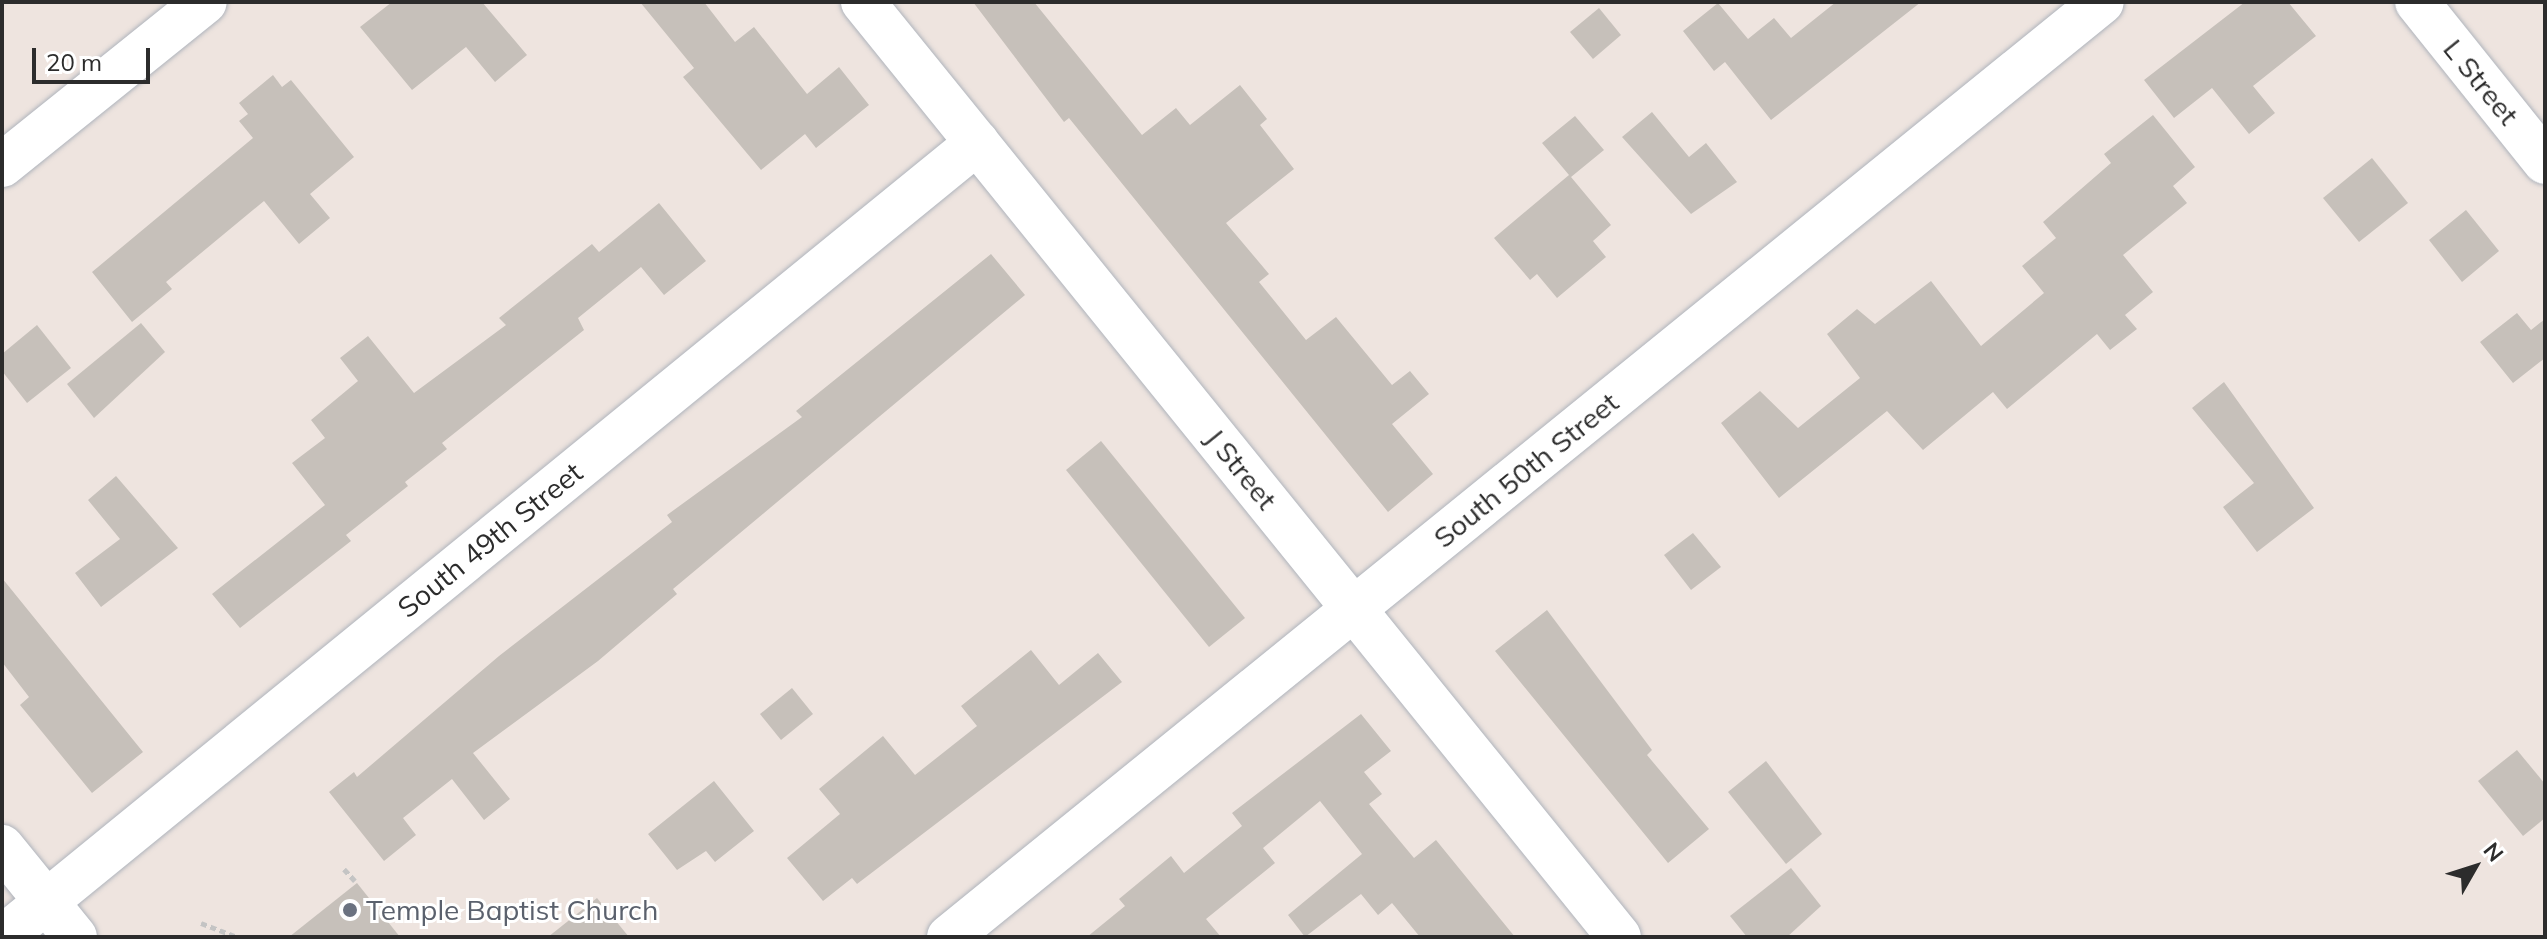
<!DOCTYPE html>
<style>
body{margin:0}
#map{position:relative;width:2547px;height:939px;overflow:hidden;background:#eee4df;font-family:Mulish,sans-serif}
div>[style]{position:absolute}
.building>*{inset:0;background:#c6c0ba}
.path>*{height:5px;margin-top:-2.5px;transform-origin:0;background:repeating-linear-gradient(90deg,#c4c4c4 0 6px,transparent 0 10px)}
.roads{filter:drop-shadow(0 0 2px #afb4bc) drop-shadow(0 0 2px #afb4bc)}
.minor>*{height:44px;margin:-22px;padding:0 22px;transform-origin:22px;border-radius:22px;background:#fff}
.secondary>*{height:44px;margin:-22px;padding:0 22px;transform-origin:22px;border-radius:22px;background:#fff}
.dots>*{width:22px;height:22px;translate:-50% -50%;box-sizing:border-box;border:4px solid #fff;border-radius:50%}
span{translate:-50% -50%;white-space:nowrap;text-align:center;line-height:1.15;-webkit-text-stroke:6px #fff;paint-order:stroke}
.street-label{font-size:28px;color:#2c2c2c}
.worship-label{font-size:28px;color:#5b616d}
.left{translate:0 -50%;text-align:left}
.frame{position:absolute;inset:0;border:4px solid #2c2c2c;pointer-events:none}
.north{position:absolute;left:2435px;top:827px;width:80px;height:80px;-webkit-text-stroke:6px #fff;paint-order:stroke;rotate:51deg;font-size:22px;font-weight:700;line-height:32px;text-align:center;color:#2c2c2c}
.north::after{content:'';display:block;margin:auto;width:28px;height:36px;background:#2c2c2c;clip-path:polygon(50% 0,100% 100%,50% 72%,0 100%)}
.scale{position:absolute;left:32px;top:48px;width:118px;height:36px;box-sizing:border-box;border:4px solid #2c2c2c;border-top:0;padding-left:10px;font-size:24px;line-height:28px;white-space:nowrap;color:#2c2c2c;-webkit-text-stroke:6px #fff;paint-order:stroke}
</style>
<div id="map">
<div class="building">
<i style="clip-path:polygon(392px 2px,482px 2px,527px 55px,495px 82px,466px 47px,412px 90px,360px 27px)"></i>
<i style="clip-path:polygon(640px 2px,704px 2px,735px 42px,754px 27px,807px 94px,839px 67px,869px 105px,816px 148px,805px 134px,761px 170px,683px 77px,694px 68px)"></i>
<i style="clip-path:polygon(973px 2px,1034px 2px,1142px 135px,1176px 108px,1190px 125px,1240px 85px,1267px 119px,1260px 125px,1294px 169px,1226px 223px,1269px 274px,1259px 282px,1306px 340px,1336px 317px,1392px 385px,1410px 371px,1429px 394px,1392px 424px,1433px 474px,1388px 512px,1069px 118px,1064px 122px)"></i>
<i style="clip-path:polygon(1836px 2px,1921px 2px,1771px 120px,1725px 62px,1714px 71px,1683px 31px,1718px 3px,1748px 39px,1774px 18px,1791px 38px)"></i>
<i style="clip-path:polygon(2245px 2px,2288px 2px,2316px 36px,2253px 86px,2275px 113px,2249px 134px,2212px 88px,2174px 118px,2144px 80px)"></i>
<i style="clip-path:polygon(1599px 8px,1621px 35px,1593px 59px,1570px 32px)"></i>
<i style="clip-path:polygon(273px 75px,282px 87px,291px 80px,354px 157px,310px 194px,330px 218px,299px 244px,264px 201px,166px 282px,172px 289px,132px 322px,92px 272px,253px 138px,239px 121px,248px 114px,239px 103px)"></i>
<i style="clip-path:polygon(1652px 112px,1689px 157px,1706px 143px,1737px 182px,1691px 214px,1622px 137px)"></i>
<i style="clip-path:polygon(2153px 115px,2195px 167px,2173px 186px,2187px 203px,2123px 255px,2153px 292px,2125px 315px,2137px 329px,2110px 350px,2097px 334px,2007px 409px,1993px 392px,1923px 450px,1887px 411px,1779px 498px,1721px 423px,1760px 391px,1798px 428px,1860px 378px,1827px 334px,1857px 309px,1875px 324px,1931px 281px,1981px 346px,2044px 293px,2022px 266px,2056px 238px,2043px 222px,2111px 163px,2104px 154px)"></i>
<i style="clip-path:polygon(1575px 116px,1604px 150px,1571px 177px,1611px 225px,1593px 241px,1606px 257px,1557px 298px,1537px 274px,1530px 280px,1494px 238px,1569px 175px,1542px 143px)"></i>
<i style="clip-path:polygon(2372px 158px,2408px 203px,2359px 242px,2323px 198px)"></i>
<i style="clip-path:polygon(659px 203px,706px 261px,664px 295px,641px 267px,578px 318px,584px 330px,442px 443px,447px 449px,405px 482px,408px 486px,346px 535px,351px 541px,240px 628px,212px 594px,325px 505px,292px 463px,325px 438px,311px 420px,358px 381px,340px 358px,368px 336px,414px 393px,506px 325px,499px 318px,592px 244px,599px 252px)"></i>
<i style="clip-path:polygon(2466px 210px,2499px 251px,2462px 282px,2429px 240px)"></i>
<i style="clip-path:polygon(991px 254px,1025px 295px,673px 589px,677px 594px,598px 661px,473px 753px,510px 799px,484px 820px,452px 779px,403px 818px,416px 835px,384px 861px,329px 792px,354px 772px,357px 777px,499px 656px,672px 522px,667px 515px,802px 417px,796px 411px)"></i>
<i style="clip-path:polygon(2517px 313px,2531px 330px,2545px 319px,2545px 358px,2513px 383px,2480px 342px)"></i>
<i style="clip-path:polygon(141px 323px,165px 352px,94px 418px,67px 384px)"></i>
<i style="clip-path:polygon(37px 325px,71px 368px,27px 403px,2px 371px,2px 354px)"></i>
<i style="clip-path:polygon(2224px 382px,2314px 508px,2257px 552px,2223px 507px,2254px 483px,2192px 408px)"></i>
<i style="clip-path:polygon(1101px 441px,1245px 618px,1209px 647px,1066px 470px)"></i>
<i style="clip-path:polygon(116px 476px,178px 548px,101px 607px,75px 573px,120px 539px,88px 500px)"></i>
<i style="clip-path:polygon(1693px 533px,1721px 567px,1691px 590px,1664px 555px)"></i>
<i style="clip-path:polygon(2px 578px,143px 752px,92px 793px,20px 705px,29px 697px,2px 662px)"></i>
<i style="clip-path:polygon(1547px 610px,1652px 750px,1647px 755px,1709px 829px,1668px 863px,1495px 651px)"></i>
<i style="clip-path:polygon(1031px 650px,1059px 685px,1098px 653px,1122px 682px,857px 884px,852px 878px,823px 901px,787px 858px,840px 814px,819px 789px,883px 736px,915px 775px,977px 726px,961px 706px)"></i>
<i style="clip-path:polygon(792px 688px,813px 714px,781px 740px,760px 714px)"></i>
<i style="clip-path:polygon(1361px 714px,1391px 751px,1364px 772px,1382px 794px,1369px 804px,1414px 858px,1436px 840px,1515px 937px,1420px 937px,1392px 903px,1378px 915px,1361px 894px,1305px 937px,1288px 915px,1362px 854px,1320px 801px,1263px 848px,1275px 863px,1206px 919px,1221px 937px,1087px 937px,1125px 906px,1119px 899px,1171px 856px,1184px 873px,1242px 826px,1232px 813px)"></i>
<i style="clip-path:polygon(2517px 750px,2545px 784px,2545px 818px,2523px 836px,2478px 781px)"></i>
<i style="clip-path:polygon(1766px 761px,1822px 834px,1786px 864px,1728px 792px)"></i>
<i style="clip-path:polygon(714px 781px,754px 831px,715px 862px,706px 851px,677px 870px,648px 834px)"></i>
<i style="clip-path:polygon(1791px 868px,1821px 906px,1787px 937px,1747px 937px,1730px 916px)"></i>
<i style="clip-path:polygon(357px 883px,400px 937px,289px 937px)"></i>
<i style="clip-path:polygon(597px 898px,629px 937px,548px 937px)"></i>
</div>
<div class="path">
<i style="left:344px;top:869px;width:16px;rotate:47deg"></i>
<i style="left:201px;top:923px;width:39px;rotate:21deg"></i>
</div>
<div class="roads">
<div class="minor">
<i style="left:863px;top:2px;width:1202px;rotate:51.04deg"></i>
<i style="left:2417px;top:2px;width:205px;rotate:51.3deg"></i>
<i style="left:3px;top:937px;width:1257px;rotate:-39.19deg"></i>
<i style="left:949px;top:937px;width:1484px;rotate:-39.04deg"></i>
</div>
<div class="secondary">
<i style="left:2px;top:165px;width:260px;rotate:-38.8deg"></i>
<i style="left:2px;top:847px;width:116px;rotate:51deg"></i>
</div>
</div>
<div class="dots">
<i style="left:350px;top:910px;background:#6b7280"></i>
</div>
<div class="street-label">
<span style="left:2481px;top:82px;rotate:51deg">L Street</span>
<span style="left:1241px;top:469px;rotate:51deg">J Street</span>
<span style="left:1526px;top:470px;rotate:-39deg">South 50th Street</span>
<span style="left:490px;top:540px;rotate:-39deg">South 49th Street</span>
</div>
<div class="worship-label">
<span class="left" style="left:366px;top:910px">Temple Baptist Church</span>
</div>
<div class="frame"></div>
<div class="north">N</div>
<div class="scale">20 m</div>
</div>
